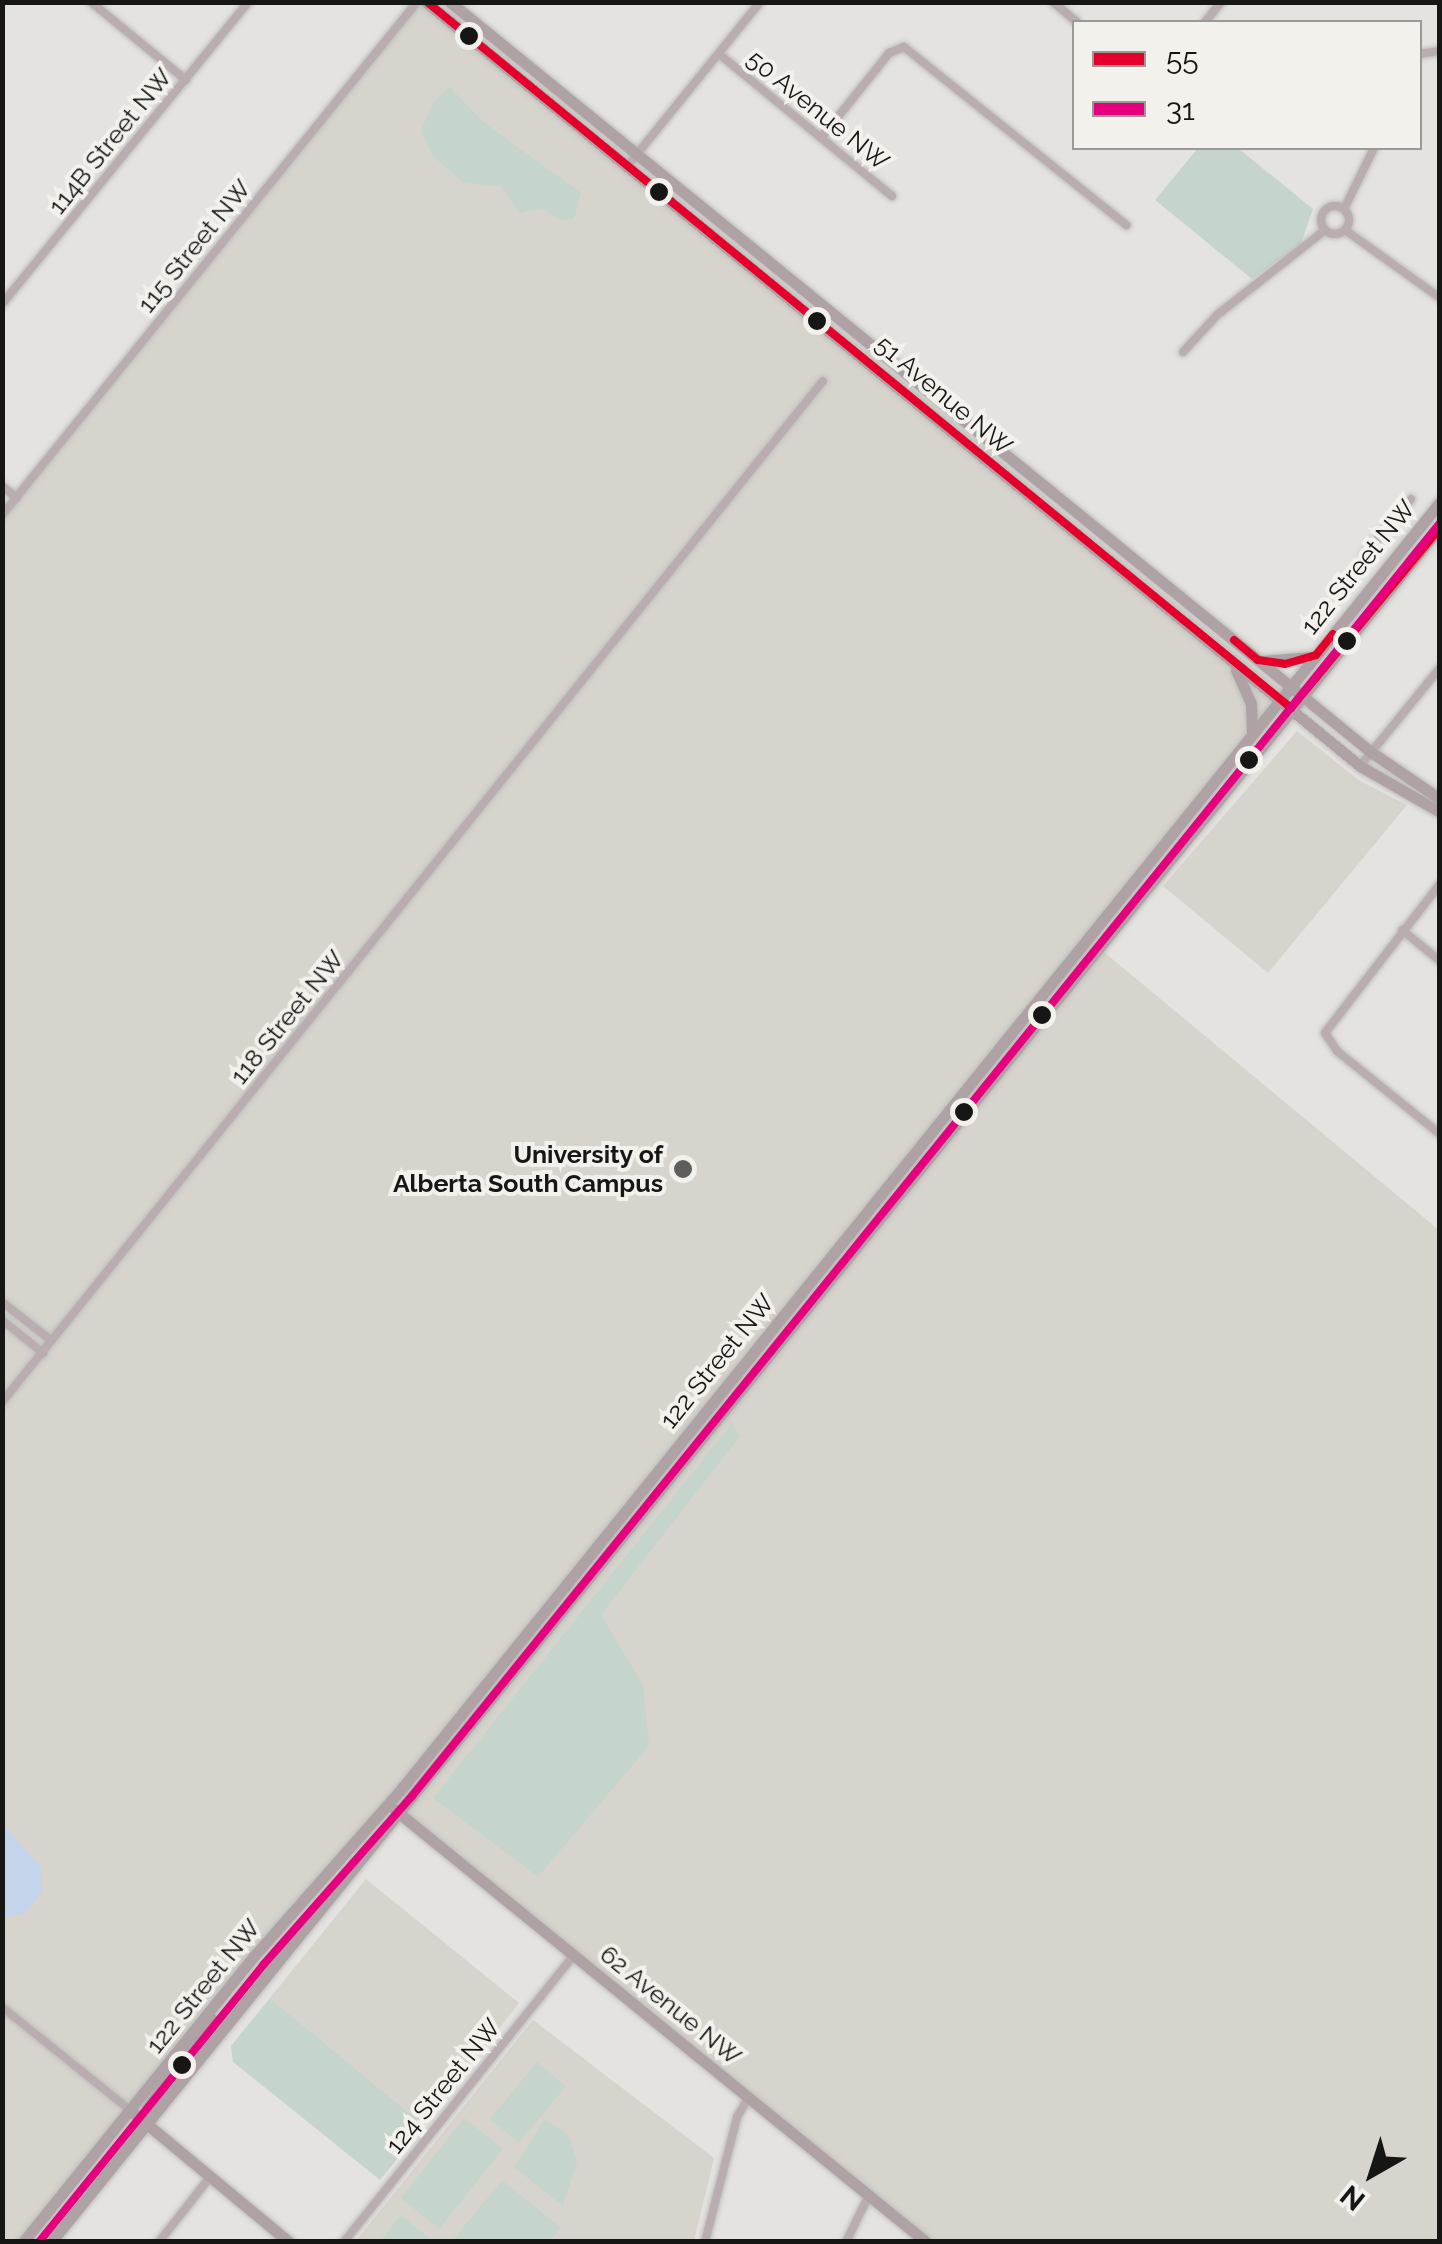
<!DOCTYPE html>
<style>
body{margin:0}
#map{position:relative;width:1442px;height:2244px;overflow:hidden;background:#e4e3e0;font-family:Raleway,sans-serif}
div>[style]{position:absolute}
.built>*{inset:0;background:#d6d4cc}
.green>*{inset:0;background:#c6d5cb}
.water>*{inset:0;background:#c4d4ea}
.roads{filter:drop-shadow(0 0 2px #bebebc) drop-shadow(0 0 2px #bebebc)}
.street>*{height:8px;margin:-4px;padding:0 4px;transform-origin:4px;border-radius:4px;background:#b9adb0}
.street>.ring{margin:-4px;padding:0;box-sizing:content-box;background:none;border:8px solid #b9adb0;border-radius:50%}
.secondary>*{height:11px;margin:-5.5px;padding:0 5.5px;transform-origin:5.5px;border-radius:5.5px;background:#afa2a4}
.bus-1>*{height:8px;margin:-4px;padding:0 4px;transform-origin:4px;border-radius:4px;background:#e4002b}
.bus-2>*{height:8px;margin:-4px;padding:0 4px;transform-origin:4px;border-radius:4px;background:#e5007d}
.dots>*{width:28px;height:28px;translate:-50% -50%;box-sizing:border-box;border:5px solid #f2f1ec;border-radius:50%}
span{translate:-50% -50%;white-space:nowrap;text-align:center;line-height:1.15;-webkit-text-stroke:8px #f2f1ec;paint-order:stroke}
.street-label{font-size:25px;color:#161614}
.poi-label{font-size:25px;color:#161614;font-weight:700}
.right{translate:-100% -50%;text-align:right}
.frame{position:absolute;inset:0;border:5px solid #161614;pointer-events:none}
.legend{position:absolute;left:1072px;top:20px;width:350px;height:130px;box-sizing:border-box;background:#f2f1ec;border:2px solid #9a9996;margin:0;padding:12px 18px;list-style:none;font-size:30px;color:#161614}
.legend li{display:flex;align-items:center;gap:20px;height:50px}
.legend b{width:50px;border:2px solid #9a9996}
.north{position:absolute;left:1322px;top:2124px;width:100px;height:100px;-webkit-text-stroke:8px #f2f1ec;paint-order:stroke;rotate:219deg;font-size:28px;font-weight:700;line-height:40px;text-align:center;color:#161614}
.north::after{content:'';display:block;margin:auto;width:35px;height:45px;background:#161614;clip-path:polygon(50% 0,100% 100%,50% 72%,0 100%)}
</style>
<div id="map">
<div class="built">
<i style="clip-path:polygon(417px 3px,438px 3px,1290px 697px,1093px 943px,1439px 1230px,1439px 2241px,926px 2241px,394px 1809px,37px 2241px,3px 2242px,3px 515px)"></i>
<i style="clip-path:polygon(1297px 731px,1360px 781px,1407px 805px,1268px 973px,1163px 886px)"></i>
<i style="clip-path:polygon(366px 1879px,519px 2003px,424px 2125px,270px 1998px)"></i>
<i style="clip-path:polygon(533px 2020px,714px 2158px,694px 2241px,355px 2242px)"></i>
</div>
<div class="green">
<i style="clip-path:polygon(450px 87px,482px 121px,581px 193px,574px 219px,560px 220px,542px 208px,519px 213px,501px 186px,464px 183px,433px 156px,421px 131px,433px 102px)"></i>
<i style="clip-path:polygon(1198px 148px,1238px 148px,1313px 209px,1301px 244px,1252px 279px,1155px 200px)"></i>
<i style="clip-path:polygon(732px 1423px,740px 1436px,601px 1615px,643px 1685px,649px 1746px,538px 1877px,433px 1798px)"></i>
<i style="clip-path:polygon(270px 1998px,424px 2125px,380px 2180px,233px 2062px,231px 2046px)"></i>
<i style="clip-path:polygon(537px 2062px,566px 2086px,519px 2143px,490px 2119px)"></i>
<i style="clip-path:polygon(464px 2118px,503px 2149px,439px 2229px,401px 2198px)"></i>
<i style="clip-path:polygon(545px 2119px,569px 2136px,577px 2162px,563px 2206px,514px 2167px)"></i>
<i style="clip-path:polygon(502px 2180px,561px 2228px,550px 2241px,452px 2241px)"></i>
<i style="clip-path:polygon(401px 2215px,430px 2239px,429px 2241px,380px 2241px)"></i>
</div>
<div class="water">
<i style="clip-path:polygon(3px 1823px,41px 1867px,42px 1891px,27px 1912px,3px 1918px)"></i>
</div>
<div class="roads">
<div class="street">
<i style="left:91px;top:2px;width:123px;rotate:39.4deg"></i>
<i style="left:1053px;top:2px;width:31px;rotate:40deg"></i>
<i style="left:1205px;top:22px;width:26px;rotate:-51deg"></i>
<i style="left:719px;top:54px;width:224px;rotate:39.4deg"></i>
<i style="left:1420px;top:54px;width:20px;rotate:-9deg"></i>
<i style="left:821px;top:138px;width:109px;rotate:-51.3deg"></i>
<i style="left:889px;top:53px;width:16px;rotate:-22deg"></i>
<i style="left:904px;top:47px;width:285px;rotate:38.7deg"></i>
<i style="left:629px;top:164px;width:208px;rotate:-51deg"></i>
<i class="ring" style="left:1321px;top:206px;width:20px;height:20px"></i>
<i style="left:1344px;top:209px;width:68px;rotate:-63.8deg"></i>
<i style="left:1345px;top:230px;width:117px;rotate:35.6deg"></i>
<i style="left:2px;top:304px;width:390px;rotate:-50.8deg"></i>
<i style="left:1183px;top:352px;width:50px;rotate:-47.4deg"></i>
<i style="left:1217px;top:315px;width:137px;rotate:-38.2deg"></i>
<i style="left:2px;top:486px;width:19px;rotate:39deg"></i>
<i style="left:2px;top:515px;width:660px;rotate:-51.03deg"></i>
<i style="left:1364px;top:555px;width:73px;rotate:-50deg"></i>
<i style="left:1360px;top:766px;width:127px;rotate:-50.8deg"></i>
<i style="left:1440px;top:884px;width:188px;rotate:127.7deg"></i>
<i style="left:1325px;top:1033px;width:22px;rotate:56deg"></i>
<i style="left:1337px;top:1051px;width:132px;rotate:38.9deg"></i>
<i style="left:1402px;top:930px;width:49px;rotate:39.2deg"></i>
<i style="left:2px;top:1302px;width:63px;rotate:38deg"></i>
<i style="left:2px;top:1320px;width:53px;rotate:38.8deg"></i>
<i style="left:2px;top:1402px;width:1310px;rotate:-51.2deg"></i>
<i style="left:2px;top:2007px;width:164px;rotate:38.8deg"></i>
<i style="left:159px;top:2242px;width:83px;rotate:-51.9deg"></i>
<i style="left:344px;top:2242px;width:368px;rotate:-51.3deg"></i>
<i style="left:705px;top:2242px;width:129px;rotate:-75.6deg"></i>
<i style="left:737px;top:2117px;width:23px;rotate:-59deg"></i>
<i style="left:846px;top:2242px;width:52px;rotate:-63.9deg"></i>
</div>
<div class="secondary">
<i style="left:426px;top:2px;width:1207px;rotate:39.28deg"></i>
<i style="left:1360px;top:766px;width:92px;rotate:29.9deg"></i>
<i style="left:450px;top:2px;width:1188px;rotate:39.16deg"></i>
<i style="left:1371px;top:752px;width:83px;rotate:34.3deg"></i>
<i style="left:1262px;top:661px;width:50px;rotate:-4.6deg"></i>
<i style="left:1236px;top:670px;width:37px;rotate:66deg"></i>
<i style="left:1251px;top:704px;width:29px;rotate:88deg"></i>
<i style="left:394px;top:1809px;width:686px;rotate:39.14deg"></i>
<i style="left:130px;top:2110px;width:207px;rotate:39.7deg"></i>
<i style="left:145px;top:2123px;width:15px;rotate:-82deg"></i>
<i style="left:147px;top:2108px;width:110px;rotate:-53.9deg"></i>
<i style="left:23px;top:2242px;width:368px;rotate:-51.1deg"></i>
<i style="left:254px;top:1956px;width:224px;rotate:-48.6deg"></i>
<i style="left:402px;top:1788px;width:1653px;rotate:-51.09deg"></i>
<i style="left:51px;top:2242px;width:2207px;rotate:-51deg"></i>
</div>
</div>
<div class="bus-1">
<i style="left:427px;top:2px;width:1116px;rotate:39.25deg"></i>
<i style="left:1291px;top:708px;width:234px;rotate:-50.4deg"></i>
<i style="left:1234px;top:640px;width:31px;rotate:40deg"></i>
<i style="left:1258px;top:660px;width:27px;rotate:8deg"></i>
<i style="left:1285px;top:664px;width:32px;rotate:-16deg"></i>
<i style="left:1316px;top:655px;width:27px;rotate:-51deg"></i>
</div>
<div class="bus-2">
<i style="left:39px;top:2242px;width:358px;rotate:-51deg"></i>
<i style="left:264px;top:1964px;width:224px;rotate:-48.6deg"></i>
<i style="left:412px;top:1796px;width:1636px;rotate:-51.08deg"></i>
</div>
<div class="dots">
<i style="left:469px;top:36px;background:#161614"></i>
<i style="left:659px;top:192px;background:#161614"></i>
<i style="left:817px;top:321px;background:#161614"></i>
<i style="left:1347px;top:641px;background:#161614"></i>
<i style="left:1249px;top:760px;background:#161614"></i>
<i style="left:1042px;top:1015px;background:#161614"></i>
<i style="left:964px;top:1112px;background:#161614"></i>
<i style="left:683px;top:1169px;background:#5e5e5b"></i>
<i style="left:182px;top:2065px;background:#161614"></i>
</div>
<div class="street-label">
<span style="left:818px;top:110px;rotate:39deg">50 Avenue NW</span>
<span style="left:110px;top:141px;rotate:-51deg">114B Street NW</span>
<span style="left:194px;top:246px;rotate:-51deg">115 Street NW</span>
<span style="left:944px;top:395px;rotate:40deg">51 Avenue NW</span>
<span style="left:1358px;top:567px;rotate:-51deg">122 Street NW</span>
<span style="left:287px;top:1017px;rotate:-51deg">118 Street NW</span>
<span style="left:717px;top:1361px;rotate:-51deg">122 Street NW</span>
<span style="left:203px;top:1986px;rotate:-51deg">122 Street NW</span>
<span style="left:671px;top:2005px;rotate:39deg">62 Avenue NW</span>
<span style="left:443px;top:2086px;rotate:-51deg">124 Street NW</span>
</div>
<div class="poi-label">
<span class="right" style="left:663px;top:1169px">University of<br>Alberta South Campus</span>
</div>
<div class="frame"></div>
<ul class="legend">
<li><b style="height:12px;background:#e4002b"></b>55</li>
<li><b style="height:12px;background:#e5007d"></b>31</li>
</ul>
<div class="north">N</div>
</div>
